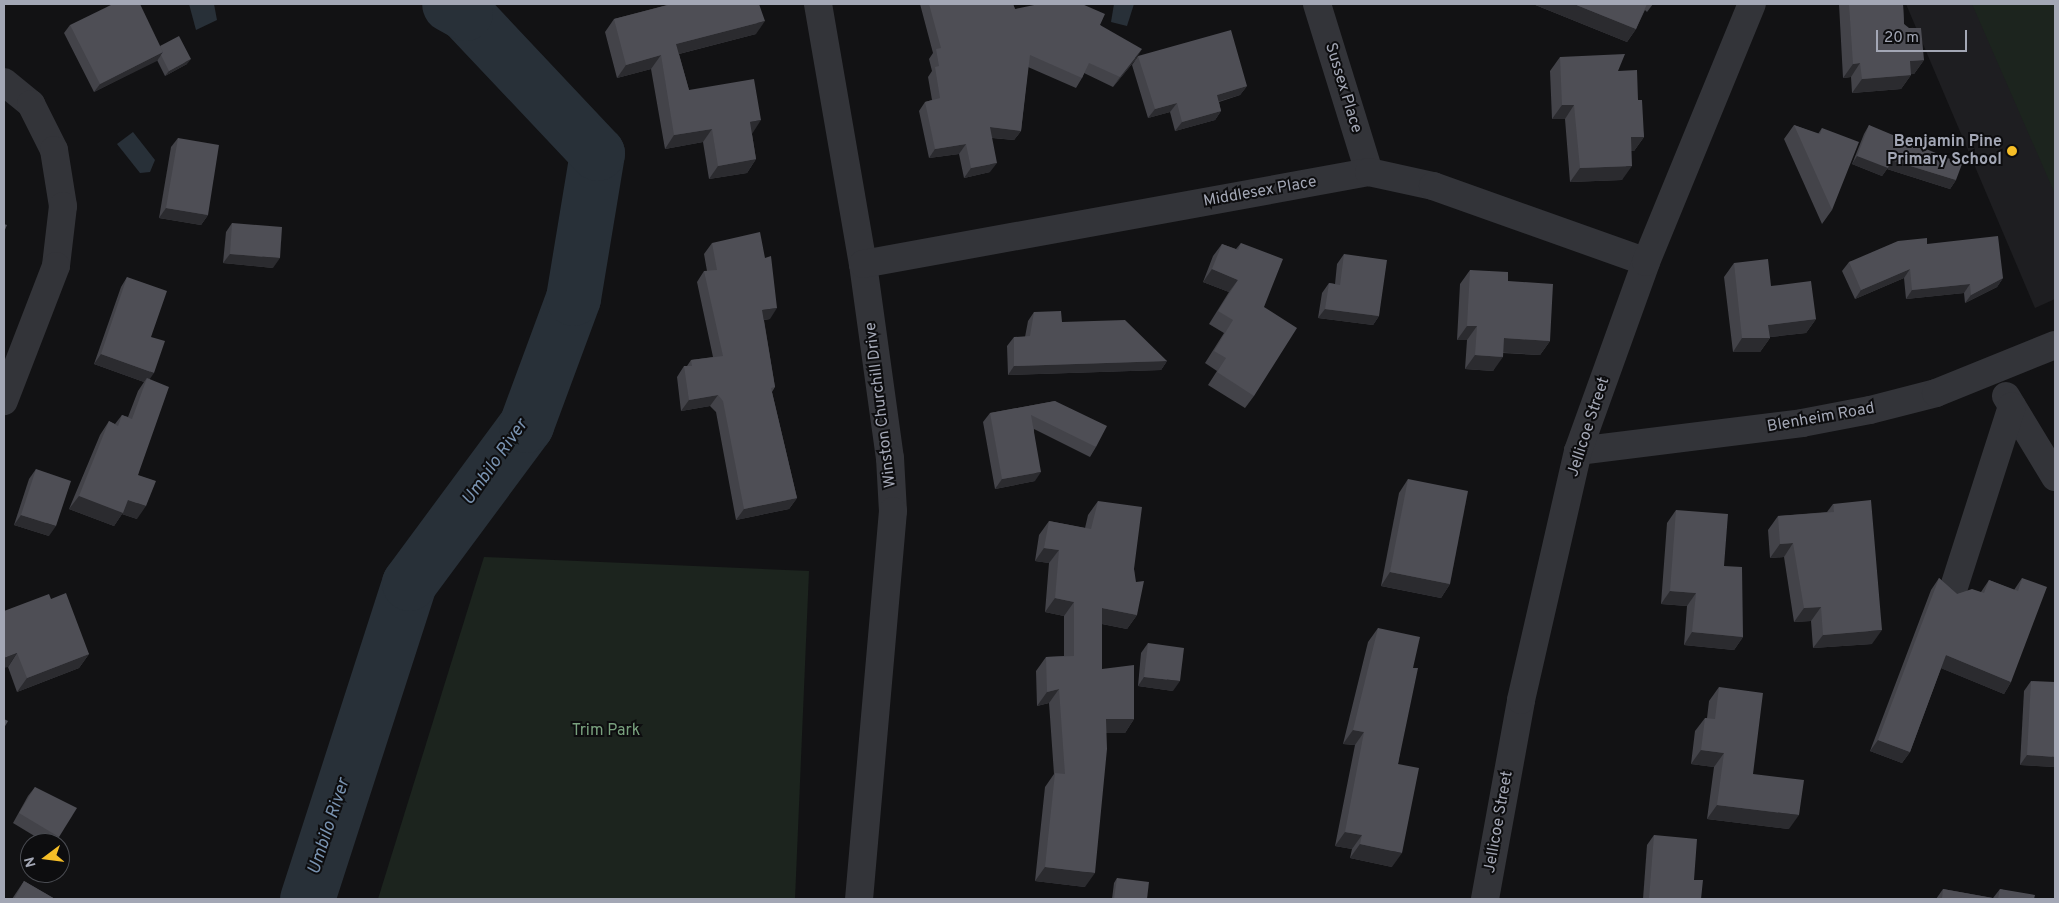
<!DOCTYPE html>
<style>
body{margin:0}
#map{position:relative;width:2059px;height:903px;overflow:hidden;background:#121214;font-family:Overpass,sans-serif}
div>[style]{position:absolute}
.built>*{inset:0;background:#1e1e21}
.green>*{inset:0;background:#1c241e}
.water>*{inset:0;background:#283038}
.river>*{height:55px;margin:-27.5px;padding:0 27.5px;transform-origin:27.5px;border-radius:27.5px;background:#283038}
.minor>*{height:28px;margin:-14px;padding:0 14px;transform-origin:14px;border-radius:14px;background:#333439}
.wall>*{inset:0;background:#434349}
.shaded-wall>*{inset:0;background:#2b2b2f}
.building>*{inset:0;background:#4e4e55}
.dots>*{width:14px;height:14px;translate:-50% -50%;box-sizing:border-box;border:2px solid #0d0d0f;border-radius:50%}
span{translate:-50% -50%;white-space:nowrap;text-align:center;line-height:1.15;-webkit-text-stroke:4px #0d0d0f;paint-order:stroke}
.street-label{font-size:16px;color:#a3a7b5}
.poi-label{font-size:16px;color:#a3a7b5;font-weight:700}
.right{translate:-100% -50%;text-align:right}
.park-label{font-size:16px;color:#79a17e}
.water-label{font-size:18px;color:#7993b1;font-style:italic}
.frame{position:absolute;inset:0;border:5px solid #a3a7b5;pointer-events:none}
.north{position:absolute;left:20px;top:833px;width:50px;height:50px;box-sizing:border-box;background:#0d0d0f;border:1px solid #494b51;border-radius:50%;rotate:255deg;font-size:14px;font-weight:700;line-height:20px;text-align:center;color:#a3a7b5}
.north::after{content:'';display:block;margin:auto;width:18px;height:22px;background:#f6be27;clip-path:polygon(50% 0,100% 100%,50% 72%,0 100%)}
.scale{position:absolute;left:1876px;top:30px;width:91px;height:22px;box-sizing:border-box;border:2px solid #a3a7b5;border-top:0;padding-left:6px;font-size:15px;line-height:18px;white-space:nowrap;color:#a3a7b5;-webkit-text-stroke:4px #0d0d0f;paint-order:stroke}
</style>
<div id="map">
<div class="built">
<i style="clip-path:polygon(1906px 4px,2055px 4px,2055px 299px,2035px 308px)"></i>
</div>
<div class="green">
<i style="clip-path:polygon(1972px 4px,2055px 4px,2055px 194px)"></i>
<i style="clip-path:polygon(484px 557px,809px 571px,795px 899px,378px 899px)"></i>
</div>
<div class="water">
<i style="clip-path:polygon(189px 4px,214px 4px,217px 20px,196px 30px)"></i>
<i style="clip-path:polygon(1114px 4px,1134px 4px,1127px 26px,1111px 22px)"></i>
<i style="clip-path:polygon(133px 132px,155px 160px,150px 172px,140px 173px,117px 144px)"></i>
</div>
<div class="river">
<i style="left:307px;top:899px;width:332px;rotate:-72.1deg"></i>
<i style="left:409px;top:583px;width:197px;rotate:-53.5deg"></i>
<i style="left:526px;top:425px;width:135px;rotate:-69.7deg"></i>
<i style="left:573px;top:298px;width:147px;rotate:-80.6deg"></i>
<i style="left:597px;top:153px;width:192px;rotate:-133.3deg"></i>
<i style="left:465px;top:13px;width:18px;rotate:-151deg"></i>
</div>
<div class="minor">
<i style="left:818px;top:4px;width:264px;rotate:80.2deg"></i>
<i style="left:863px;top:264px;width:196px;rotate:82.1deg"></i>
<i style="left:890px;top:458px;width:53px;rotate:86.8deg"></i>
<i style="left:893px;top:511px;width:389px;rotate:95deg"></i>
<i style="left:1317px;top:4px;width:176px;rotate:72.8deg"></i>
<i style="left:4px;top:82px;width:35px;rotate:39deg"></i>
<i style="left:31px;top:104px;width:51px;rotate:63.4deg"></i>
<i style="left:54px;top:150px;width:57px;rotate:80.9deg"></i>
<i style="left:63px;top:206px;width:60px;rotate:96.7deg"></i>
<i style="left:56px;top:266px;width:145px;rotate:111.1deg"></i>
<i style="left:863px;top:264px;width:514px;rotate:-10.3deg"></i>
<i style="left:1369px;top:172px;width:66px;rotate:12.3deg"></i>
<i style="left:1433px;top:186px;width:226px;rotate:19.6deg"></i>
<i style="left:2006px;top:396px;width:95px;rotate:58.8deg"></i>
<i style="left:1578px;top:451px;width:226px;rotate:-7.1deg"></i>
<i style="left:1802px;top:423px;width:69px;rotate:-10.8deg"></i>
<i style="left:1870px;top:410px;width:68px;rotate:-14.4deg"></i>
<i style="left:1936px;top:393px;width:128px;rotate:-22deg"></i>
<i style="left:1953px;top:590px;width:193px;rotate:-72.2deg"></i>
<i style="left:1485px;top:899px;width:202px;rotate:-79.7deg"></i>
<i style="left:1521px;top:700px;width:255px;rotate:-77.1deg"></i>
<i style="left:1578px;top:451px;width:201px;rotate:-70.2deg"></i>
<i style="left:1646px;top:262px;width:279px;rotate:-67.7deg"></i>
</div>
<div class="wall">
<i style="clip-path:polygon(667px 4px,759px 4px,756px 34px,679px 54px,689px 90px,752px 134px,756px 159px,747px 173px,709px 179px,703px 142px,665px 149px,651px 69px,617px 78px,605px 32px,614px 19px,667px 5px)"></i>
<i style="clip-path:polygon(920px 4px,1013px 4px,1015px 9px,1100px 25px,1136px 59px,1113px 87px,1084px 73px,1082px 78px,1076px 88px,1028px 67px,1021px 131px,1014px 140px,992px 138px,990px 172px,964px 178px,959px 154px,929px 158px,919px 111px,925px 102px,932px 100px,928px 77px,932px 71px,929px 59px,933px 53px)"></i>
<i style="clip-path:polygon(1533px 4px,1653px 4px,1647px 12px,1645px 10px,1636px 29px,1627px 42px)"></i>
<i style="clip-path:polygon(1839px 4px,1903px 4px,1904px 24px,1924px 60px,1914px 74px,1911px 74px,1911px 75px,1901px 89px,1852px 93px,1851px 77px,1843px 78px)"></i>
<i style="clip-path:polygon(70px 25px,160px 46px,187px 64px,165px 76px,157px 60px,94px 92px,64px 33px)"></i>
<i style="clip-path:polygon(1138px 56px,1247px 86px,1240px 95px,1219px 102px,1221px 111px,1215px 120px,1175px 131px,1170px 112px,1148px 118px,1132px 65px)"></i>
<i style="clip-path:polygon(1560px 57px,1618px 71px,1638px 100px,1644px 137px,1634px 151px,1631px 151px,1622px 180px,1570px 182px,1565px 119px,1552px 119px,1550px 71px)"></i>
<i style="clip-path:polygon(1794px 125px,1818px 134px,1822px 128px,1832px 210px,1822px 224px,1784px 139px)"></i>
<i style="clip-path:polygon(1869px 125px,1956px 180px,1950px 189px,1887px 169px,1882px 176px,1852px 164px,1864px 134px)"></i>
<i style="clip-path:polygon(178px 138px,208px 215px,201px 225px,159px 218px,171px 147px)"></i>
<i style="clip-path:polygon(232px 223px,273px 268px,223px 263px,226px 232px)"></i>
<i style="clip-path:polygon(712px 243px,770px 319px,764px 320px,775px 387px,772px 392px,797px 498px,789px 509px,736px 520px,716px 412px,710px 406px,681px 411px,677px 377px,684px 366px,687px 366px,691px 360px,713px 357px,697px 282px,704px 271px,707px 271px,704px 254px)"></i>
<i style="clip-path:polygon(1241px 243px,1264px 307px,1254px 396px,1245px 408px,1208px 385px,1217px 371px,1205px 363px,1224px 333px,1209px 324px,1229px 292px,1203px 282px,1213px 256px,1222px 244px,1236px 249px)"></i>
<i style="clip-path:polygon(1927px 244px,2003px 278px,1997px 287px,1965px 303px,1964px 293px,1906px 299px,1904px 278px,1855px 299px,1842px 271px,1849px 262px)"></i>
<i style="clip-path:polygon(1344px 254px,1379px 316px,1373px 325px,1318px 318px,1322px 293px,1329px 283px,1335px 284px,1337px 264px)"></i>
<i style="clip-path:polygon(1734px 263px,1771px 286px,1816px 319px,1806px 333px,1770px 337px,1770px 338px,1760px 352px,1733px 352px,1724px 277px)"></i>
<i style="clip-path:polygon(1470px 270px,1508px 281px,1550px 341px,1540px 355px,1503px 353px,1493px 371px,1465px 369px,1467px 340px,1457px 340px,1460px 284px)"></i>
<i style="clip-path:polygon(127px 277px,151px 337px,150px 379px,138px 475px,137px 519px,122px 514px,114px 526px,69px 509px,100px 435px,109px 421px,115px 424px,122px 415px,128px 417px,138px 391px,144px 382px,94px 364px,121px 287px)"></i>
<i style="clip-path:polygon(1034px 312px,1062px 322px,1167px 361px,1161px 370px,1008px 375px,1007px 346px,1014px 337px,1025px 337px,1028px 321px)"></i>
<i style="clip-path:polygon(1055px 401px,1096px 447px,1090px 457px,1034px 429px,1035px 481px,995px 489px,983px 422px,990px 413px)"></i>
<i style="clip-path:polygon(36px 469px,49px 536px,14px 525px,29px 479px)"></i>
<i style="clip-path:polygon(1408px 479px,1450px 584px,1441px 598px,1381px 586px,1399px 493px)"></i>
<i style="clip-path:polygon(1098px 501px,1134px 569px,1137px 615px,1127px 629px,1102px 624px,1102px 669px,1134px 719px,1125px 733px,1106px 733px,1085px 887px,1035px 881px,1045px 787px,1054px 774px,1049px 703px,1037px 706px,1036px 671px,1046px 657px,1064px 656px,1064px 616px,1045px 612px,1049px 563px,1035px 561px,1039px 535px,1049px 521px,1085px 528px,1088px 515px)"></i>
<i style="clip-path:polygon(1833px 504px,1872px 644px,1813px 648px,1811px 621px,1794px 622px,1784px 557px,1770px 558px,1768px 530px,1778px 516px,1827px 512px)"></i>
<i style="clip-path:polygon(1676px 510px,1724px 566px,1743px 637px,1734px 650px,1684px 645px,1687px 606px,1661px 604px,1667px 523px)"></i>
<i style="clip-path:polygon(1939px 578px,1957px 594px,1981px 592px,1989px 580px,2014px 590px,2022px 578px,2011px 682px,2004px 694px,1941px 668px,1910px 752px,1902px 763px,1870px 751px,1931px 590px)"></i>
<i style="clip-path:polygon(51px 599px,89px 654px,79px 668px,17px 692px,8px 667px)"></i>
<i style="clip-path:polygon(1378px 628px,1413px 668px,1398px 764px,1392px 867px,1350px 858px,1352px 849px,1335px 846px,1355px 745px,1343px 744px,1368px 642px)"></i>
<i style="clip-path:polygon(1148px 643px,1173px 691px,1138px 686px,1141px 653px)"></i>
<i style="clip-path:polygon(2031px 681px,2055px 767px,2020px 765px,2024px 691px)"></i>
<i style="clip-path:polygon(1719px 687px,1753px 774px,1789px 829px,1707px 819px,1714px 767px,1691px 764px,1695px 731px,1705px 718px,1707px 718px,1709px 701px)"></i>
<i style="clip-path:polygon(35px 787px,59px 837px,55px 843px,46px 843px,13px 823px,28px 796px)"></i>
<i style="clip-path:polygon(1654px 835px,1694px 880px,1701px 899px,1643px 899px,1647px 845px)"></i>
<i style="clip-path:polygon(1117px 878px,1147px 899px,1112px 899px,1114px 883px)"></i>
<i style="clip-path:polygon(24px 881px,55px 899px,12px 899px)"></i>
<i style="clip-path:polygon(1943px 889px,1993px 898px,2000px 889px,2034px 899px,1936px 899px)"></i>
</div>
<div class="shaded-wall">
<i style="clip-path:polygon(1533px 4px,1574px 4px,1636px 29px,1627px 42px)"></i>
<i style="clip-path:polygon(765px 21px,756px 34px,667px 57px,676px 44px)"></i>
<i style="clip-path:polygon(1142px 49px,1136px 59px,1113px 87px,1120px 77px)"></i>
<i style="clip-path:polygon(163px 52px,157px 61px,94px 92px,100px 84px)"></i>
<i style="clip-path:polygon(661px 55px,651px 69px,617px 78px,626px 65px)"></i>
<i style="clip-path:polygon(191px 59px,187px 64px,165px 76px,169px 71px)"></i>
<i style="clip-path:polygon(1924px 60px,1914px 74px,1900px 75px,1910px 61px)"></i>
<i style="clip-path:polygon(1860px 63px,1851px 77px,1843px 78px,1853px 64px)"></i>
<i style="clip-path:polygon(1911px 75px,1901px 89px,1852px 93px,1862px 79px)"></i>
<i style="clip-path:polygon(1247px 86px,1240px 95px,1210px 104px,1217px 95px)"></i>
<i style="clip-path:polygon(1177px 103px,1170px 112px,1148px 118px,1155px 109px)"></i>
<i style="clip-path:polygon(1562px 105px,1574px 105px,1565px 119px,1552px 119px)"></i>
<i style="clip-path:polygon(1221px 111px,1215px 120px,1175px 131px,1182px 122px)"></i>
<i style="clip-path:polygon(761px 120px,752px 134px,740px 135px,750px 122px)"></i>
<i style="clip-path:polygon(990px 127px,1021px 131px,1014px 140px,984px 137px)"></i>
<i style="clip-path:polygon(712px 129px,703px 142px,665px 149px,674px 135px)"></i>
<i style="clip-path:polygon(1631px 137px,1644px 137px,1634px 151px,1621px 151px)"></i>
<i style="clip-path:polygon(966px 144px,959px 154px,929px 158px,935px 149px)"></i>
<i style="clip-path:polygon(1857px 156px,1891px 160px,1956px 180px,1950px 189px,1887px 169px,1882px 176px,1852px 164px)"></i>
<i style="clip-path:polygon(756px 159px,747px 173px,709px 179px,718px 166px)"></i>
<i style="clip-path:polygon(997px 163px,990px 172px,964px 178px,971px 168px)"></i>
<i style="clip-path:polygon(1632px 166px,1622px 180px,1570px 182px,1580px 168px)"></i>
<i style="clip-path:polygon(166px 208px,208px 215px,201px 225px,159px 218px)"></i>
<i style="clip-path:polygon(230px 254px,280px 258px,273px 268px,223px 263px)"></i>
<i style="clip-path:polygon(1212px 269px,1238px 280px,1229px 292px,1203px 282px)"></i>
<i style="clip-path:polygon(1910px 269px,1904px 278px,1855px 299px,1861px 290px)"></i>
<i style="clip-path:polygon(2003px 278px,1997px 287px,1965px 303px,1971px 295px)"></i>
<i style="clip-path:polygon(1970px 284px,1964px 293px,1906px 299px,1912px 290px)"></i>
<i style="clip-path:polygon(777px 308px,770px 319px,754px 321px,762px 310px)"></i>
<i style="clip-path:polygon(1325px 309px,1379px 316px,1373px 325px,1318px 318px)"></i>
<i style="clip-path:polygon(1816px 319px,1806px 333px,1761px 338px,1770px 338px,1760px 352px,1733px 352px,1742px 338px,1768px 325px)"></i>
<i style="clip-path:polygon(1467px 326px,1477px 326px,1467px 340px,1457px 340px)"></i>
<i style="clip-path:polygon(1504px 338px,1550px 341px,1540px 355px,1494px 352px)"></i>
<i style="clip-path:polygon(101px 354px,154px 373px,147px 383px,147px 378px,144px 382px,94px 364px)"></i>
<i style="clip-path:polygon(1475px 355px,1503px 357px,1493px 371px,1465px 369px)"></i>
<i style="clip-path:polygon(1167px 361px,1161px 370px,1008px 375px,1014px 366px)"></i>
<i style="clip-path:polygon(718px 395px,710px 406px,681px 411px,689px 400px)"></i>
<i style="clip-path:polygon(1041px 472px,1035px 481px,995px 489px,1002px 479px)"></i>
<i style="clip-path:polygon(79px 496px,128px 500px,146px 506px,137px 519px,122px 514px,114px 526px,69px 509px)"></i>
<i style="clip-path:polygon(797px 498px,789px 509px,736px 520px,744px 509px)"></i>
<i style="clip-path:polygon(21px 515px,56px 526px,49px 536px,14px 525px)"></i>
<i style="clip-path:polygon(1793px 543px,1784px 557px,1770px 558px,1780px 544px)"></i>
<i style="clip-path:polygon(1044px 548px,1059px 550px,1049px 563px,1035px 561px)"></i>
<i style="clip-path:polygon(1390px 572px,1450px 584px,1441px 598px,1381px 586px)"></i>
<i style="clip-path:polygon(1670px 591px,1696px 593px,1687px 606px,1661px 604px)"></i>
<i style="clip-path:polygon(1055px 598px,1074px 602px,1064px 616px,1045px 612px)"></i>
<i style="clip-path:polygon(1821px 607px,1811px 621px,1794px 622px,1804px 608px)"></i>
<i style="clip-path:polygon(1102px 608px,1137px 615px,1127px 629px,1092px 622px)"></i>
<i style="clip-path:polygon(1882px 630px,1872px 644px,1813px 648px,1823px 635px)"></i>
<i style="clip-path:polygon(1692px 632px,1743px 637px,1734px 650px,1684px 645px)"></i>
<i style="clip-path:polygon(17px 653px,8px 667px,4px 668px,4px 658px)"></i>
<i style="clip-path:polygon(89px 654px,79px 668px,17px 692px,27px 678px)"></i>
<i style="clip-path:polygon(1946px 655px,2011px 682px,2004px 694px,1938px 667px)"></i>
<i style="clip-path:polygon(1144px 677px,1180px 681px,1173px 691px,1138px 686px)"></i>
<i style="clip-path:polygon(1059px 689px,1049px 703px,1037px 706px,1047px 692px)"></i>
<i style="clip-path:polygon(1106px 719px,1134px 719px,1125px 733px,1096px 733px)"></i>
<i style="clip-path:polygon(1353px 730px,1364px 732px,1355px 745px,1343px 744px)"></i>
<i style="clip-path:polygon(1878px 740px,1910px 752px,1902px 763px,1870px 751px)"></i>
<i style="clip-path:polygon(1701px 750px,1724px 753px,1714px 767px,1691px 764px)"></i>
<i style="clip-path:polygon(2027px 755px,2055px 757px,2055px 767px,2020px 765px)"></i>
<i style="clip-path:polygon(1717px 805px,1799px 815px,1789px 829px,1707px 819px)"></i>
<i style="clip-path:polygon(1345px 832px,1362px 835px,1352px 849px,1335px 846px)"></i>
<i style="clip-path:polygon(1360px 844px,1402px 853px,1392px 867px,1350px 858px)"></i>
<i style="clip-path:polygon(1045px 867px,1095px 873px,1085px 887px,1035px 881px)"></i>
</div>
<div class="building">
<i style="clip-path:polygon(113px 4px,140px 4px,163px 52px,100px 84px,70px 25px)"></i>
<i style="clip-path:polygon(672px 4px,759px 4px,765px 21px,676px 44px,689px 90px,754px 79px,761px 120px,750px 122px,756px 159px,718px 166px,712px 129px,674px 135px,661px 55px,626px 65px,614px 19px)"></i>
<i style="clip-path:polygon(929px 4px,1013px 4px,1015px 9px,1039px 4px,1082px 4px,1105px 14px,1100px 25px,1142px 49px,1120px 77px,1089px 63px,1082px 78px,1030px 55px,1021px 131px,990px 127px,997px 163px,971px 168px,966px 144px,935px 149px,925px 102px,940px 98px,935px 67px,939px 66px,936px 49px,941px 48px)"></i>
<i style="clip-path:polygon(1574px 4px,1647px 4px,1636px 29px)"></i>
<i style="clip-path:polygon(1849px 4px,1903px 4px,1904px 24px,1909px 28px,1921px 28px,1924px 60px,1910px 61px,1911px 75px,1862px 79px,1860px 63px,1853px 64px)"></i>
<i style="clip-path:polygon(1231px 30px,1247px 86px,1217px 95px,1221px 111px,1182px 122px,1177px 103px,1155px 109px,1138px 56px)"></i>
<i style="clip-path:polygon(179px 36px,191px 59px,169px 71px,161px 55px,163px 52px,160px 46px)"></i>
<i style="clip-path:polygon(1625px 54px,1618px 71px,1637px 70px,1638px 100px,1642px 100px,1644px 137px,1631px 137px,1632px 166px,1580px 168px,1574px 105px,1562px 105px,1560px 57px)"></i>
<i style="clip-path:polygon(1794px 125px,1820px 134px,1822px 128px,1859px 142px,1832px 210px)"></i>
<i style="clip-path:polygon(1869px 125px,1962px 164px,1956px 180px,1891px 160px,1888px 168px,1857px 156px)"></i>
<i style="clip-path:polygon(178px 138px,219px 145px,208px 215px,166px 208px)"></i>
<i style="clip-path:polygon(232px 223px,282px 227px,280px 258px,230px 254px)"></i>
<i style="clip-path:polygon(4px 224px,7px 225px,4px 232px)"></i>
<i style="clip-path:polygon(760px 232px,765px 258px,771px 256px,777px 308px,762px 310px,775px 387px,771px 388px,797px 498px,744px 509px,723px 401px,718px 395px,689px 400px,684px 366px,692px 366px,691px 360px,723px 356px,704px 271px,717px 270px,712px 243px)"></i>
<i style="clip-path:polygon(1998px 236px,2003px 278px,1971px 295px,1970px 284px,1912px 290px,1910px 269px,1861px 290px,1849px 262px,1898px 241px,1927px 238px,1927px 244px)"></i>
<i style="clip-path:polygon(1241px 243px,1283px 259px,1264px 307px,1297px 328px,1254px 396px,1217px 372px,1226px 358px,1214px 351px,1233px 320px,1218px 311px,1238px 280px,1212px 269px,1222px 244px,1238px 250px)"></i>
<i style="clip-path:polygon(1344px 254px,1387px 260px,1379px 316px,1325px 309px,1329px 283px,1340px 285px)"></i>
<i style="clip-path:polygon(1768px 259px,1771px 286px,1811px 281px,1816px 319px,1768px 325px,1770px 338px,1742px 338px,1734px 263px)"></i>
<i style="clip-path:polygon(1470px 270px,1508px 272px,1508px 281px,1553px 284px,1550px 341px,1504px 338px,1503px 357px,1475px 355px,1477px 326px,1467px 326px)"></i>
<i style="clip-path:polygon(127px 277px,167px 291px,151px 337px,165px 341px,154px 373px,101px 354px)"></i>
<i style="clip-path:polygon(1061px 311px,1062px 322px,1125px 320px,1167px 361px,1014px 366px,1014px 337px,1030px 336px,1034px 312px)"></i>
<i style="clip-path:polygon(147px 378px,169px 387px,138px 475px,156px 481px,146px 506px,128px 500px,123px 513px,79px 496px,109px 421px,118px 426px,122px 415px,132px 419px)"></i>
<i style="clip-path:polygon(1055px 401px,1107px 426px,1096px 447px,1031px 415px,1041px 472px,1002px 479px,990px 413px)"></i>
<i style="clip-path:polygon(36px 469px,71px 481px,56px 526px,21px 515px)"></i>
<i style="clip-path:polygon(1408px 479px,1468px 491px,1450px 584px,1390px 572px)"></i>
<i style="clip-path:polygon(1871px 500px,1882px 630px,1823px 635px,1821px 607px,1804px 608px,1793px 543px,1780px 544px,1778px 516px,1834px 512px,1833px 504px)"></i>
<i style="clip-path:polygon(1098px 501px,1142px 507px,1134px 569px,1136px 582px,1144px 581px,1137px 615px,1102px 608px,1102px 669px,1134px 665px,1134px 719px,1106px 719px,1107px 749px,1095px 873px,1045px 867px,1055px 773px,1065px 774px,1059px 689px,1047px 692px,1046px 657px,1074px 656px,1074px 602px,1055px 598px,1059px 550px,1044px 548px,1049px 521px,1091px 529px)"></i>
<i style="clip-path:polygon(1676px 510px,1728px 514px,1724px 566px,1742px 567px,1743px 637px,1692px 632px,1696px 593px,1670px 591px)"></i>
<i style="clip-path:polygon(1939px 578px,1957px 594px,1972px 589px,1984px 593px,1989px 580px,2018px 591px,2022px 578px,2047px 587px,2011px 682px,1946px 655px,1910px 752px,1878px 740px)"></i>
<i style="clip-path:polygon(66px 593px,89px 654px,27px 678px,17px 653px,4px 658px,4px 611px,49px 594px,51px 599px)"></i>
<i style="clip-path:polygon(1378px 628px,1420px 637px,1413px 668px,1418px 668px,1398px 764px,1419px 768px,1402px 853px,1360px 844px,1362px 835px,1345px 832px,1364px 732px,1353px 730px)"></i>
<i style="clip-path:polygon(1148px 643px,1184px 648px,1180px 681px,1144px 677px)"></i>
<i style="clip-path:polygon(2031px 681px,2055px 682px,2055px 757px,2027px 755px)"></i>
<i style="clip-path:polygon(1719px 687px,1763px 693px,1753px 774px,1804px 780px,1799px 815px,1717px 805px,1724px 753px,1701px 750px,1705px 718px,1715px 719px)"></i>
<i style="clip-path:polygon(4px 719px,8px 721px,4px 728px)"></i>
<i style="clip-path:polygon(35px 787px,77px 808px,59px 837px,19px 813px)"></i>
<i style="clip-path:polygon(1654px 835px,1697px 839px,1694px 880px,1703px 880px,1701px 899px,1649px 899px)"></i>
<i style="clip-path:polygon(1117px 878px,1149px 882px,1147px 899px,1114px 899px)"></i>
<i style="clip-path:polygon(24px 881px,55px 899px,14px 899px)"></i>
<i style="clip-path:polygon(1943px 889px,1998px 899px,2000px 889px,2035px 895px,2034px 899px,1942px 899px)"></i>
</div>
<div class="dots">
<i style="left:2012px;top:151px;background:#f6be27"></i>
</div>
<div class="street-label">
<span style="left:1343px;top:88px;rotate:73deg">Sussex Place</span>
<span style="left:1260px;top:192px;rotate:-10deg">Middlesex Place</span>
<span style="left:881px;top:405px;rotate:-97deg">Winston Churchill Drive</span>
<span style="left:1821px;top:418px;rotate:-10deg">Blenheim Road</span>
<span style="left:1589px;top:427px;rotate:-72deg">Jellicoe Street</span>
<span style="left:1499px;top:822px;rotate:-80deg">Jellicoe Street</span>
</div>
<div class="poi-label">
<span class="right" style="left:2002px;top:151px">Benjamin Pine<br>Primary School</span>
</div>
<div class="park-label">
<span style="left:606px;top:731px">Trim Park</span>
</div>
<div class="water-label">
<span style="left:496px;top:463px;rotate:-55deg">Umbilo River</span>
<span style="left:330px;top:827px;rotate:-72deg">Umbilo River</span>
</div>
<div class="frame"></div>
<div class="north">N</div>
<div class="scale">20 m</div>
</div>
